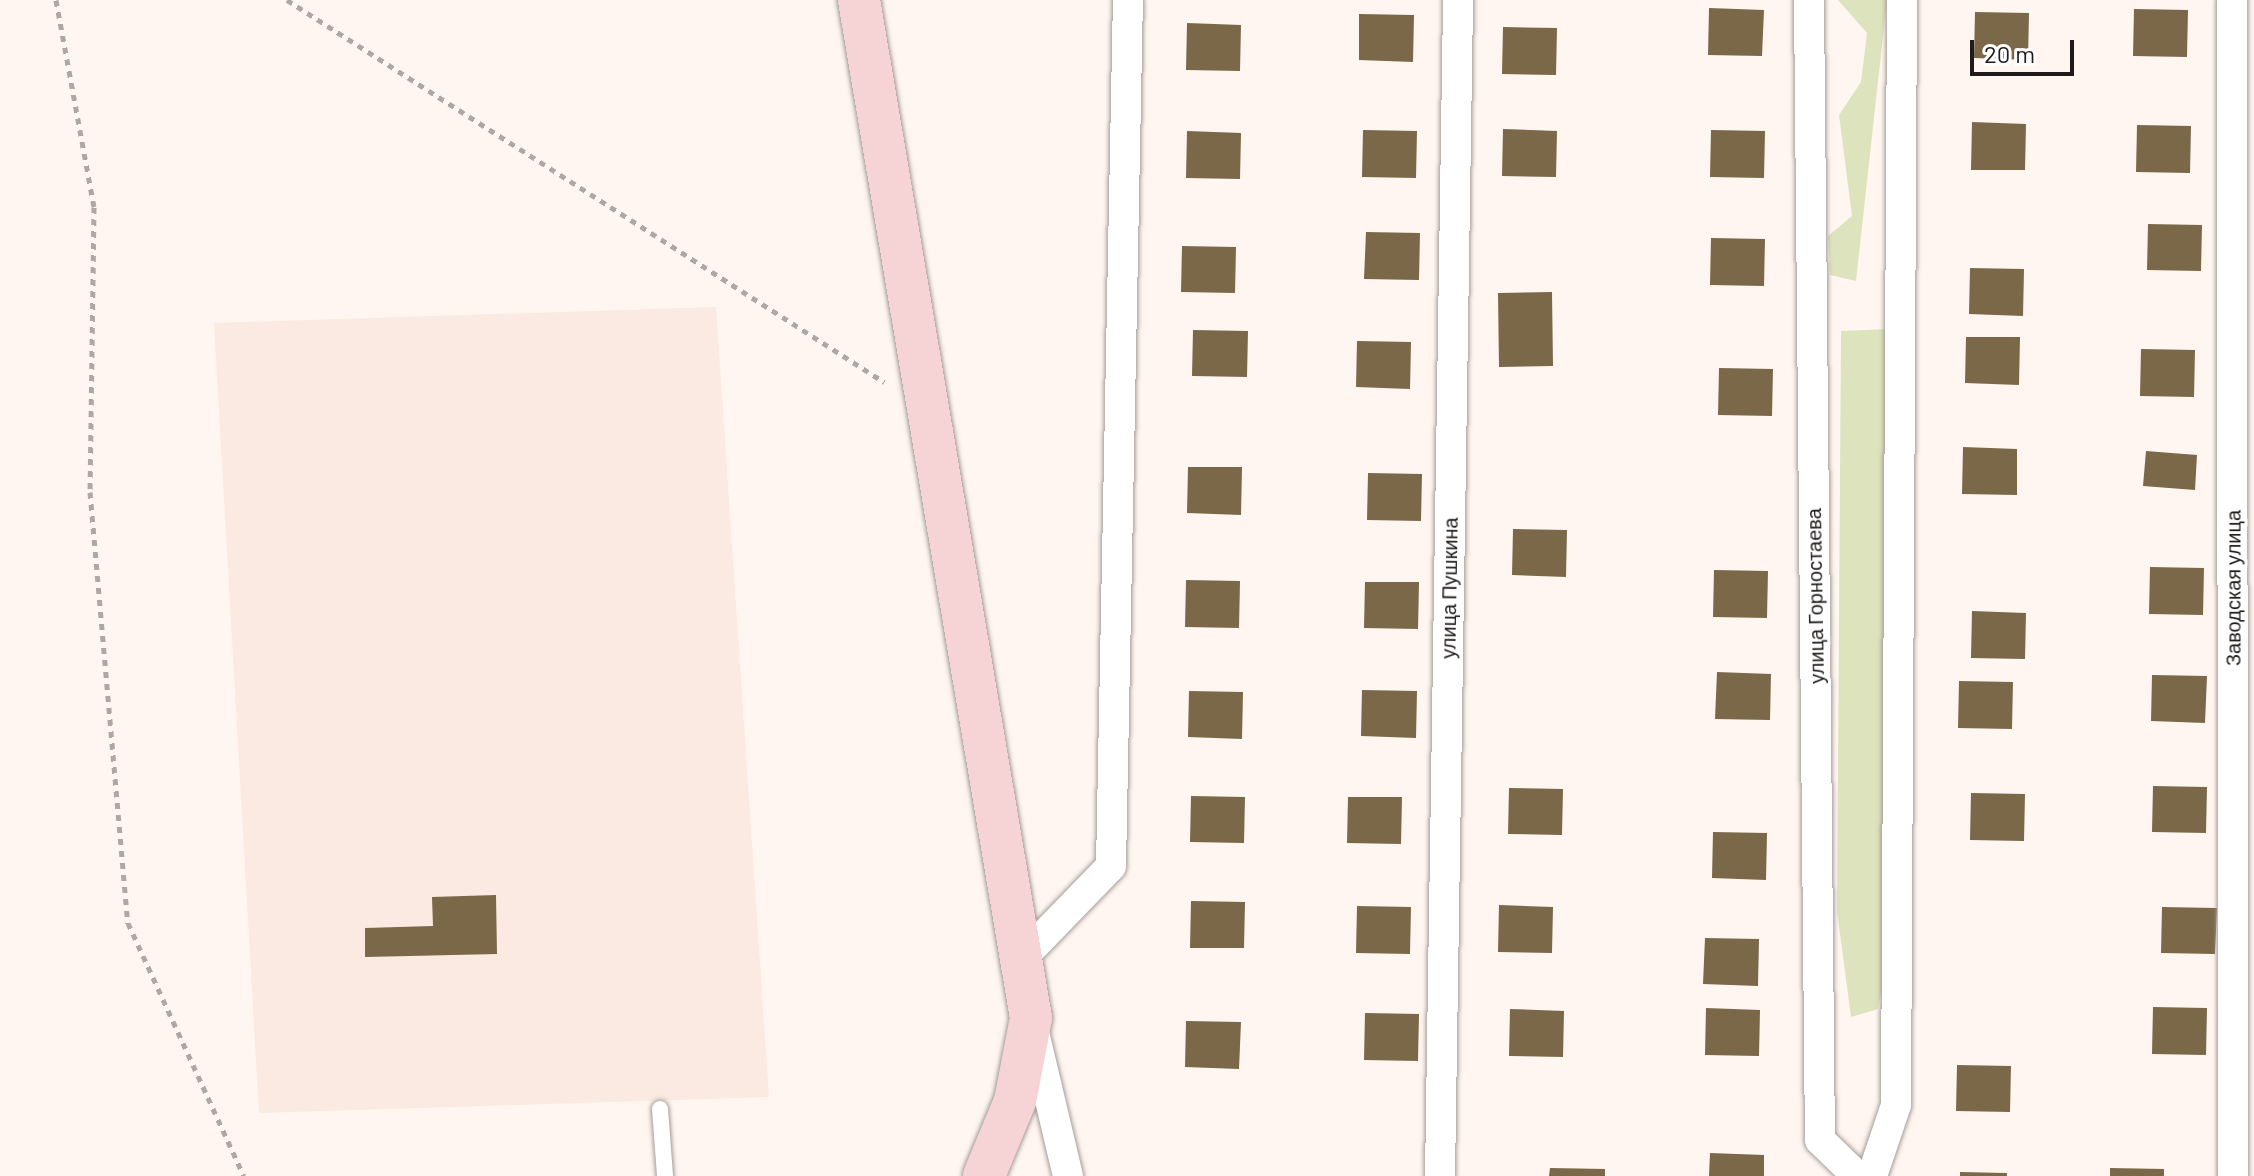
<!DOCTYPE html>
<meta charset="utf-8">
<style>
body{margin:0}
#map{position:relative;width:2254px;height:1176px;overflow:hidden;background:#fff6f1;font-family:Barlow,sans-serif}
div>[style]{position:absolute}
.built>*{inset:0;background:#fbeae1}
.green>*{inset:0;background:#dde3bc}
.building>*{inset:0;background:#7a6848}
.path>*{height:5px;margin-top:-2.5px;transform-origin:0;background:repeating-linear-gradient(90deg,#aea7a3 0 6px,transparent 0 12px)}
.roads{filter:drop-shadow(0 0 2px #a59d99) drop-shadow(0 0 2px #a59d99)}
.service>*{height:16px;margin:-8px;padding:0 8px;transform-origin:8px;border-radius:8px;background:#fff}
.minor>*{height:30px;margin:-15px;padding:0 15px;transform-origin:15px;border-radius:15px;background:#fff}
.secondary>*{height:42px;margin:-21px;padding:0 21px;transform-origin:21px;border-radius:21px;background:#f6d3d4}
span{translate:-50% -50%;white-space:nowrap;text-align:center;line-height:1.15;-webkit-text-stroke:6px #fff;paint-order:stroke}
.street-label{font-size:20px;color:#1e1b19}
.scale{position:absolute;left:1970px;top:40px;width:104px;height:36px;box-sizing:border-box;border:4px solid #1e1b19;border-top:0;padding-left:10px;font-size:24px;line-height:28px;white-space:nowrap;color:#1e1b19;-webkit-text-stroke:6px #fff;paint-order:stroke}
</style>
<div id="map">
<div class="built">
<i style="clip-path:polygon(716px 307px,769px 1097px,259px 1113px,214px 323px)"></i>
</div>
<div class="green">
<i style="clip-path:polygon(1838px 0,1887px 0,1856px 281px,1830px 275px,1828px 236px,1852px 216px,1839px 115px,1861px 82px,1867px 33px)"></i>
<i style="clip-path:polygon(1889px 329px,1884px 977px,1878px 1009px,1851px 1017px,1837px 911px,1841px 331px)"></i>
</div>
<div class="building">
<i style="clip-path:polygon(1709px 8px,1764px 10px,1762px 56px,1708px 55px)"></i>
<i style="clip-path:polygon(2134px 9px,2188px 10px,2187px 57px,2133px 56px)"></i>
<i style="clip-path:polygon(1975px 12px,2029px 13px,2028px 60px,1974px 58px)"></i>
<i style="clip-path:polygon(1359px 14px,1414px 15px,1413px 62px,1359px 60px)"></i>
<i style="clip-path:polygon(1187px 23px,1241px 25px,1240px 71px,1186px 70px)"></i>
<i style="clip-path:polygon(1503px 27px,1557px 28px,1556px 75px,1502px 74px)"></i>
<i style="clip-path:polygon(1972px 122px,2026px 124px,2025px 170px,1971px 170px)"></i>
<i style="clip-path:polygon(2137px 125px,2191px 126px,2190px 173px,2136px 172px)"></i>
<i style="clip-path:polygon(1503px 129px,1557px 131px,1556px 177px,1502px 176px)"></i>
<i style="clip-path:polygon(1363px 130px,1417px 131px,1416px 178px,1362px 177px)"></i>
<i style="clip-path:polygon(1711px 130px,1765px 131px,1764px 178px,1710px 177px)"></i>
<i style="clip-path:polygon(1187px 131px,1241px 133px,1240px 179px,1186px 178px)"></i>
<i style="clip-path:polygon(2148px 224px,2202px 225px,2201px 271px,2147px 270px)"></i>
<i style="clip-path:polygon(1366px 232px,1420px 233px,1419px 280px,1364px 279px)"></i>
<i style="clip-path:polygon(1711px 238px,1765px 239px,1764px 286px,1710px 285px)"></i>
<i style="clip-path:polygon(1182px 246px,1236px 247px,1235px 293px,1181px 292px)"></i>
<i style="clip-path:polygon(1970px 268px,2024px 269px,2023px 316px,1969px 314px)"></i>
<i style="clip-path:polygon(1552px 292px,1553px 366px,1499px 367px,1498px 293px)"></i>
<i style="clip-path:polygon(1193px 330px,1248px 331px,1247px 377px,1192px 376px)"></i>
<i style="clip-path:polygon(1966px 337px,2020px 337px,2019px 385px,1965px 383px)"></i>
<i style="clip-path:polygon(1357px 341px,1411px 342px,1410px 389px,1356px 387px)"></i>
<i style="clip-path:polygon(2141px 349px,2195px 350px,2194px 397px,2140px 396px)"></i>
<i style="clip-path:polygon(1719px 368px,1773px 369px,1772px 416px,1718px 415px)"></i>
<i style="clip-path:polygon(1963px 447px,2017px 449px,2017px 495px,1962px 494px)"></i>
<i style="clip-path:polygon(2146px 451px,2197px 455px,2195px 490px,2143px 486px)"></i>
<i style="clip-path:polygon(1188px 467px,1242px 467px,1241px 515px,1187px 513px)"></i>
<i style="clip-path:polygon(1368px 473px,1422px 474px,1421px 521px,1367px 520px)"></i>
<i style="clip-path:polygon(1513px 529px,1567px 530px,1566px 577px,1512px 575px)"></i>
<i style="clip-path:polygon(2150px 567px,2204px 568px,2203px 615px,2149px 614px)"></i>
<i style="clip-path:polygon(1714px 570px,1768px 571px,1767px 618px,1713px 617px)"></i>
<i style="clip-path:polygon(1186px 580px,1240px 581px,1239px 628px,1185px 627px)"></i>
<i style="clip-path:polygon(1365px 582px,1419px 582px,1418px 629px,1364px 628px)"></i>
<i style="clip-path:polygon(1972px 611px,2026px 613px,2025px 659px,1971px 658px)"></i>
<i style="clip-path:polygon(1717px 672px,1771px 674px,1770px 720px,1715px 719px)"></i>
<i style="clip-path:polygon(2152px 675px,2207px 676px,2205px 723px,2151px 721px)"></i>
<i style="clip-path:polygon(1959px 681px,2013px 682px,2012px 729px,1958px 728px)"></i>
<i style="clip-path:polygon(1362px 690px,1417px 691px,1416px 738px,1361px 736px)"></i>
<i style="clip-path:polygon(1189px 691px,1243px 692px,1242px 739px,1188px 737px)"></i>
<i style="clip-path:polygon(2153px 786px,2207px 787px,2206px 833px,2152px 832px)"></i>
<i style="clip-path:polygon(1509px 788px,1563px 789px,1562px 835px,1508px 834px)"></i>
<i style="clip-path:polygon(1971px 793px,2025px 794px,2024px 841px,1970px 840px)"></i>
<i style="clip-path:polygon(1191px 796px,1245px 797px,1244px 843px,1190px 842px)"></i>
<i style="clip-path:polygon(1348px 797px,1402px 797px,1401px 844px,1347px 843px)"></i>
<i style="clip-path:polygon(1713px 832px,1767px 833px,1766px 880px,1712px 878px)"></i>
<i style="clip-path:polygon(496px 895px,497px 954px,365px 957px,365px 928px,433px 926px,432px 897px)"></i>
<i style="clip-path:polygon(1191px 901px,1245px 902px,1244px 948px,1190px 948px)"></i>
<i style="clip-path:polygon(1499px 905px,1553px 907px,1552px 953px,1498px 952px)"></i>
<i style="clip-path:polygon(1357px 906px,1411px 907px,1410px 954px,1356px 953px)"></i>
<i style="clip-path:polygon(2162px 907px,2217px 908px,2215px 954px,2161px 953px)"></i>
<i style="clip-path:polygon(1705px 938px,1759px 939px,1758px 986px,1703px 984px)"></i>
<i style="clip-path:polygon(2153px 1007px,2207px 1008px,2206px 1055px,2152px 1054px)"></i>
<i style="clip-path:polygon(1706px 1008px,1760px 1010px,1759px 1056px,1705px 1055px)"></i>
<i style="clip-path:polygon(1510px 1009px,1564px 1011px,1563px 1057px,1509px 1056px)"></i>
<i style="clip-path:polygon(1365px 1013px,1419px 1014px,1418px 1061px,1364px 1060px)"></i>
<i style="clip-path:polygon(1186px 1021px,1241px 1022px,1239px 1069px,1185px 1067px)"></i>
<i style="clip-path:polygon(1957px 1065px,2011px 1066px,2010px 1112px,1956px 1111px)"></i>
<i style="clip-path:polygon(1710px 1153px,1764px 1155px,1764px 1176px,1709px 1176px)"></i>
<i style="clip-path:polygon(1550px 1168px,1605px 1169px,1605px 1176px,1549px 1176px)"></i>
<i style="clip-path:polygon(2110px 1168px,2164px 1169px,2164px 1176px,2110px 1176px)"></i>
<i style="clip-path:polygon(1960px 1172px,2007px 1173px,2007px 1176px,1960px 1176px)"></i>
</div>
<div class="path">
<i style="left:56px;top:0;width:210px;rotate:79.6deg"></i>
<i style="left:94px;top:207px;width:285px;rotate:90.8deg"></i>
<i style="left:90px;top:492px;width:433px;rotate:85deg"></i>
<i style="left:128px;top:923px;width:278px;rotate:65.4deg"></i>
<i style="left:287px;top:0;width:709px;rotate:32.61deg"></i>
</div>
<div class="roads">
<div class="service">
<i style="left:660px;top:1109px;width:67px;rotate:85.7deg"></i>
</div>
<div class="minor">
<i style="left:1809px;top:0;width:1140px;rotate:89.45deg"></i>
<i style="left:1820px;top:1140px;width:52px;rotate:44.2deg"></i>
<i style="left:2232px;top:0;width:1176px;rotate:89.95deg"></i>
<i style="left:1021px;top:959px;width:129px;rotate:-45.9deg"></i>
<i style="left:1111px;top:866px;width:866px;rotate:-88.88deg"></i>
<i style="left:1033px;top:1028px;width:152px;rotate:76.7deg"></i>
<i style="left:1440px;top:1176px;width:1176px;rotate:-89.12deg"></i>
<i style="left:1872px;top:1176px;width:75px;rotate:-71.3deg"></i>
<i style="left:1896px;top:1105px;width:1105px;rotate:-89.69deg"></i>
</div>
<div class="secondary">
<i style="left:859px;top:0;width:1032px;rotate:80.41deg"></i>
<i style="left:1031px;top:1018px;width:85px;rotate:100.9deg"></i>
<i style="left:1015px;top:1101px;width:81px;rotate:112.5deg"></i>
</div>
</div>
<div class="street-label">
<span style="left:1449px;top:588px;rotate:-89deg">улица Пушкина</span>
<span style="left:2233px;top:588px;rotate:-90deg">Заводская улица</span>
<span style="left:1815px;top:596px;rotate:-91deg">улица Горностаева</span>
</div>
<div class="scale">20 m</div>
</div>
